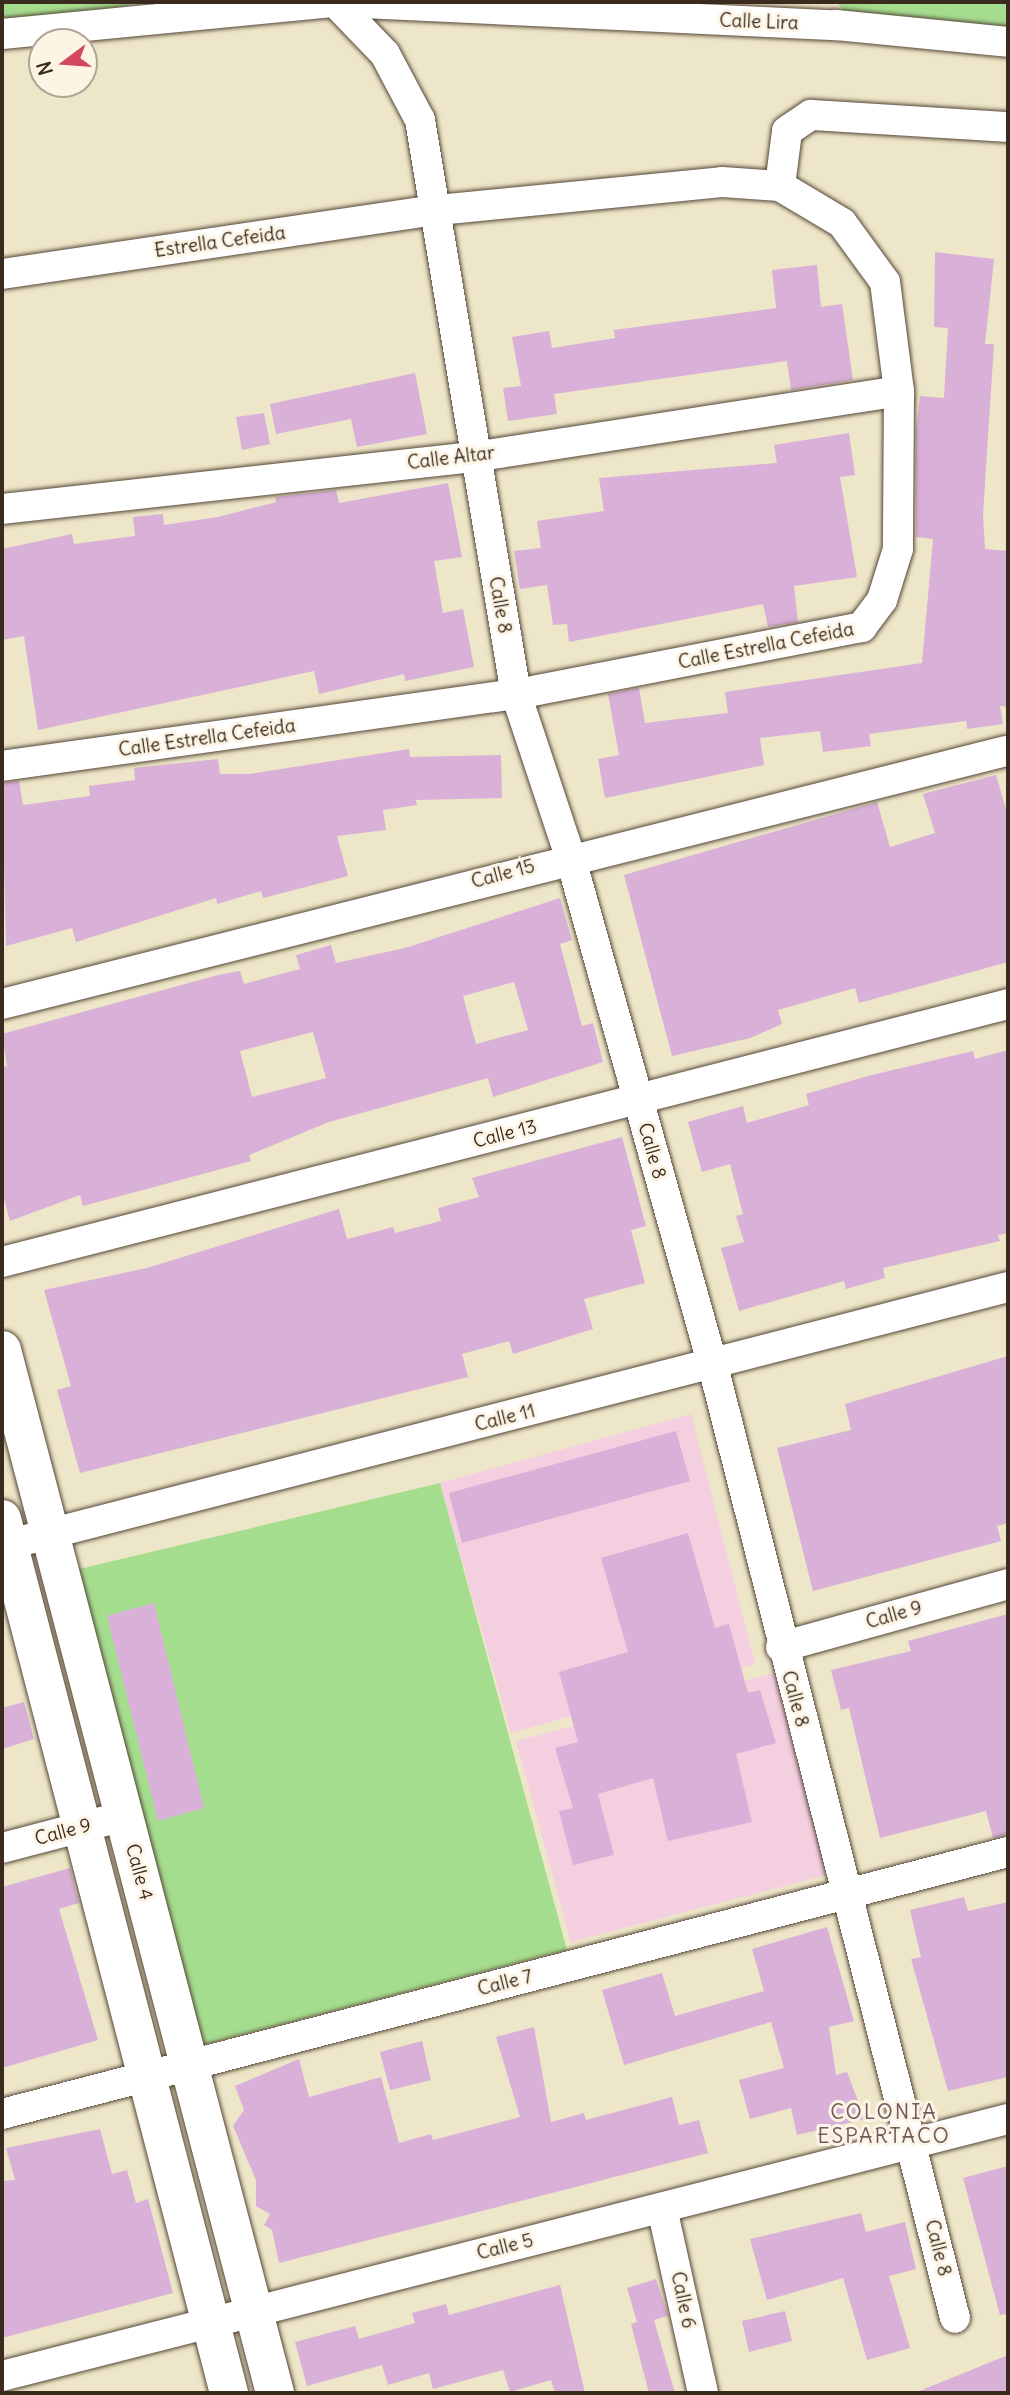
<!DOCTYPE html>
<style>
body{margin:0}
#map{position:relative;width:1010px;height:2395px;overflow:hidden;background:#eee6c8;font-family:Delius,sans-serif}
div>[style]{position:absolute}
.built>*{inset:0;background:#f3cfe0}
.green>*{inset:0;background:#a5dd8e}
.building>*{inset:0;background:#d9b0d7}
.roads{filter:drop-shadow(0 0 2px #564638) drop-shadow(0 0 2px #564638)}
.minor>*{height:30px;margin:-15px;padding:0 15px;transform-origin:15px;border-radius:15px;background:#fff}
.tertiary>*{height:38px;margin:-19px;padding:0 19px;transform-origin:19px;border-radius:19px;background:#fff}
span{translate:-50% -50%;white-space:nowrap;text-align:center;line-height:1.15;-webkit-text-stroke:6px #fcf5e5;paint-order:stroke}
.street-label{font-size:19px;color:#3b2a1e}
.neighbourhood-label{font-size:21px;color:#72595f;letter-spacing:2px}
.frame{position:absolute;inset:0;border:4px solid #3b2a1e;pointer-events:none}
.north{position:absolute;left:28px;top:28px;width:70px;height:70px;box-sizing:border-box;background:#fcf5e5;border:2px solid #afa495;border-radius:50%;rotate:254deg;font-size:19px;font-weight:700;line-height:28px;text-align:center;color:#3b2a1e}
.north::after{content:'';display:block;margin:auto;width:24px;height:32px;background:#d1495b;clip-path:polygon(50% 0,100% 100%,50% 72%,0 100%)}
</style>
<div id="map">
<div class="built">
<i style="clip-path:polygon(691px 1414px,755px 1664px,511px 1733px,440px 1483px)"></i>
<i style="clip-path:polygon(778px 1672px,834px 1873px,571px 1942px,516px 1741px)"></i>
</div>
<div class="green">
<i style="clip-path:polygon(2px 2px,128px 2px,132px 5px,2px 25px)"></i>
<i style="clip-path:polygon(837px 2px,1008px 2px,1008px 27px,845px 14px)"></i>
<i style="clip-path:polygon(440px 1483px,567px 1950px,198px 2046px,71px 1571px)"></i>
</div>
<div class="building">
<i style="clip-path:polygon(935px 252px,994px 259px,985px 344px,994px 344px,983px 514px,985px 549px,1008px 551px,1008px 707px,1000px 706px,1003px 724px,967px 729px,966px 721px,869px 734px,871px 746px,823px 752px,820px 731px,760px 738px,764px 765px,605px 798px,598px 759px,619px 755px,608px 694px,639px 688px,645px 723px,728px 713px,725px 692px,922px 663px,933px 539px,916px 537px,916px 431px,920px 396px,944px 398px,948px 328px,934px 327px)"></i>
<i style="clip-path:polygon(817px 265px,821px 307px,842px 304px,853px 380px,791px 390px,787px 361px,554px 394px,557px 414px,508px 421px,503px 388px,521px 386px,512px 337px,549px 331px,552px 348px,615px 338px,614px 330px,776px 308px,772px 270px)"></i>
<i style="clip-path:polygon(415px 373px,427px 434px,357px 447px,351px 419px,276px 434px,270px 404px)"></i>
<i style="clip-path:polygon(264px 413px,270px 444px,242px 450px,236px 417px)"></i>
<i style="clip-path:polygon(849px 433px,855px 475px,840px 477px,857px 577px,794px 586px,798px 622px,768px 627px,763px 604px,569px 642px,567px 624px,553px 625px,547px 585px,520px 589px,514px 551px,541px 548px,537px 521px,604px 511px,599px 478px,777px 463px,774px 445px)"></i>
<i style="clip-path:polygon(448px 483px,462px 557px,434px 561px,443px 613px,463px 609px,474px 667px,405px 681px,404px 674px,319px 694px,314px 671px,38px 730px,24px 636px,2px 640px,2px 549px,72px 534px,74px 544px,135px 536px,133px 517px,163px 514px,164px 525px,218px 517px,276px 502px,275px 497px,336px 490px,339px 503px)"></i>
<i style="clip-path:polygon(409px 749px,410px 757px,501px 755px,502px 798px,416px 800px,417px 805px,383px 810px,386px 830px,337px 836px,348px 876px,263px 898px,261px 891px,217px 904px,216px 898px,76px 942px,72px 928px,6px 946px,2px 783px,19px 781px,23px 805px,90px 796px,89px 786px,135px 780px,134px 768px,218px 759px,220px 774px,249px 774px)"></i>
<i style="clip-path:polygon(996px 775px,1008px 816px,1008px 962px,859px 1003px,855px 988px,778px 1010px,782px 1024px,750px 1038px,672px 1056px,624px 875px,877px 802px,890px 847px,935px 833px,923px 794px)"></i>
<i style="clip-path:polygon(evenodd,560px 898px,572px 940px,560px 944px,582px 1026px,593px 1023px,603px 1062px,493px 1097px,488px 1078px,329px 1122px,249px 1155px,251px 1161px,83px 1206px,80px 1195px,10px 1221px,2px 1191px,2px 1067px,7px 1066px,2px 1034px,218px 975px,240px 971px,244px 984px,300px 969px,296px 955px,331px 945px,336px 963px,405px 948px,560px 898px,514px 982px,528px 1030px,476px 1044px,463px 996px,514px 982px,560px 898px,313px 1032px,326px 1078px,252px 1097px,240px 1051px,313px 1032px)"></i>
<i style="clip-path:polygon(1008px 1050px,1008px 1233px,998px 1235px,1000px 1241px,883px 1268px,885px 1278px,846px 1289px,844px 1281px,739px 1311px,721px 1248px,744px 1242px,736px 1216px,743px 1214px,730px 1164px,702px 1172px,688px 1122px,743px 1106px,747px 1123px,809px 1105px,806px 1094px,868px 1076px,973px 1051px,975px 1059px)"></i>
<i style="clip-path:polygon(622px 1137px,646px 1226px,631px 1230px,645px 1283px,584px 1299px,593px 1329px,513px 1354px,509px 1341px,462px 1354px,468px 1377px,80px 1473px,57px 1390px,71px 1386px,44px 1290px,147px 1268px,339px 1209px,347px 1239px,393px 1227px,395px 1233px,441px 1221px,438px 1208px,479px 1197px,472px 1178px)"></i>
<i style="clip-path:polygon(1008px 1356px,1008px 1523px,997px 1526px,1001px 1541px,813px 1591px,777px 1448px,851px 1430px,845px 1404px)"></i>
<i style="clip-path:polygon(676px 1431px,690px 1481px,462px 1543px,449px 1493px)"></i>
<i style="clip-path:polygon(688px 1533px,715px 1628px,729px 1624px,748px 1693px,760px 1690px,776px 1743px,736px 1754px,752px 1822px,668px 1841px,653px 1778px,598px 1794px,614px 1855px,573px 1865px,559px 1811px,573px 1808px,555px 1748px,578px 1742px,559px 1672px,628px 1652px,601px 1558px)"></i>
<i style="clip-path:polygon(154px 1603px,204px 1808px,158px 1821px,107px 1616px)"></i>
<i style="clip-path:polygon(1008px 1614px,1008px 1835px,993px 1838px,986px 1811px,880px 1838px,849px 1708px,841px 1710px,831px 1670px,911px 1651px,908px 1641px)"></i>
<i style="clip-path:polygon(24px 1702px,34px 1739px,2px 1749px,2px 1708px)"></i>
<i style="clip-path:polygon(70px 1868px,79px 1903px,59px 1909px,98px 2040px,2px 2068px,2px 1887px)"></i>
<i style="clip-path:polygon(964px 1897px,968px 1911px,1008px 1902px,1008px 2077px,948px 2091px,911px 1959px,921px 1957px,910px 1910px)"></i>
<i style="clip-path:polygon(827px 1927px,854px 2021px,829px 2027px,836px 2075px,847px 2072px,865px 2119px,797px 2135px,791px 2108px,750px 2119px,739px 2080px,784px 2068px,771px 2022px,624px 2065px,602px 1990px,662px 1973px,675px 2016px,764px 1991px,752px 1949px)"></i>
<i style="clip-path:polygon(534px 2027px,551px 2122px,584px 2113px,586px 2120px,672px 2097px,679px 2125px,699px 2120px,708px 2153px,279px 2263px,272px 2230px,264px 2225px,270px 2214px,256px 2206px,256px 2180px,233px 2126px,244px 2110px,235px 2086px,299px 2059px,309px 2097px,381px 2077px,399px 2143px,431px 2134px,433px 2140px,520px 2117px,496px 2037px)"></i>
<i style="clip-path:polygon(422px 2041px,431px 2080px,390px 2090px,380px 2052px)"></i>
<i style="clip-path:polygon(100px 2129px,112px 2174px,127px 2170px,136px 2203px,148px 2199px,173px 2293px,2px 2338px,2px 2181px,15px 2180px,6px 2148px)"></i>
<i style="clip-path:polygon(1008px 2166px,1008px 2314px,1000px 2315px,963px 2178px)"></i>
<i style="clip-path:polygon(861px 2213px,866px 2232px,905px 2222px,916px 2269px,889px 2276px,910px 2348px,867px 2360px,843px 2278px,767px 2300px,750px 2239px)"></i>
<i style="clip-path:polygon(656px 2279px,668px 2316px,654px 2320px,675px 2393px,649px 2393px,631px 2324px,637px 2322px,627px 2288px)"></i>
<i style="clip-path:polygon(560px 2285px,585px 2393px,555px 2393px,551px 2380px,510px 2392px,503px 2370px,433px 2389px,429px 2373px,388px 2385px,382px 2365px,307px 2386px,295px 2342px,355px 2326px,359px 2339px,415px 2323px,412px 2313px,446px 2304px,449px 2315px)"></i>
<i style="clip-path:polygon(785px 2311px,792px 2341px,749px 2352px,742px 2321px)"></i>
<i style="clip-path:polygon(1008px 2355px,1008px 2393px,917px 2393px,917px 2392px)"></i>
</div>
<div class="roads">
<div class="minor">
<i style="left:335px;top:2px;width:72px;rotate:46.1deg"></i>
<i style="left:385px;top:54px;width:75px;rotate:62.1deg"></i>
<i style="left:420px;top:120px;width:582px;rotate:80.51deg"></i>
<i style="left:516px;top:694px;width:171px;rotate:71.6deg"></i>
<i style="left:570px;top:856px;width:530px;rotate:74.34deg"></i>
<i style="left:713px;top:1366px;width:982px;rotate:75.74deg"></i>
<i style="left:341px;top:2px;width:496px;rotate:2.7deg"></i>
<i style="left:836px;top:25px;width:173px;rotate:5.6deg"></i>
<i style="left:2px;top:34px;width:332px;rotate:-5.5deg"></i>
<i style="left:780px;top:186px;width:55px;rotate:-82.7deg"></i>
<i style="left:787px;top:131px;width:29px;rotate:-34deg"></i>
<i style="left:811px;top:115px;width:196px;rotate:3.5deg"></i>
<i style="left:2px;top:274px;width:441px;rotate:-8.4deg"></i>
<i style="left:438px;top:210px;width:285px;rotate:-5.6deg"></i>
<i style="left:722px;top:182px;width:58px;rotate:3.9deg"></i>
<i style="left:780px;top:186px;width:72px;rotate:30.8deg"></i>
<i style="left:842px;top:223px;width:73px;rotate:53.9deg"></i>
<i style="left:885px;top:282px;width:110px;rotate:82.7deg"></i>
<i style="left:899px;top:391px;width:158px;rotate:90.4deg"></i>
<i style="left:898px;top:549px;width:53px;rotate:107.4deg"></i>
<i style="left:882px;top:600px;width:34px;rotate:127deg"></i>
<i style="left:862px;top:627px;width:352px;rotate:169deg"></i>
<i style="left:516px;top:694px;width:519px;rotate:172.03deg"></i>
<i style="left:2px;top:509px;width:475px;rotate:-6.3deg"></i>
<i style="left:474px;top:457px;width:430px;rotate:-8.8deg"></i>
<i style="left:2px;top:1004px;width:1035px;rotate:-14.14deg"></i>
<i style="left:2px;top:1262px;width:1039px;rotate:-14.38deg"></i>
<i style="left:2px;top:1546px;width:1039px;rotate:-14.44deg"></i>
<i style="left:781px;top:1647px;width:236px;rotate:-15.5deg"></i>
<i style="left:2px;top:1848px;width:126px;rotate:-14.7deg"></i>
<i style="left:2px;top:2114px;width:1040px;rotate:-14.6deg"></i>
<i style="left:662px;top:2208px;width:189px;rotate:77.5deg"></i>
<i style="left:2px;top:2376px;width:1038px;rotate:-14.33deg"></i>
</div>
<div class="tertiary">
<i style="left:2px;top:1350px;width:1078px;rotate:75.33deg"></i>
<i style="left:2px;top:1519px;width:903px;rotate:75.44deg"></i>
</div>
</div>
<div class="street-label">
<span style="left:759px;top:22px;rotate:2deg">Calle Lira</span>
<span style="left:220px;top:242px;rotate:-8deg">Estrella Cefeida</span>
<span style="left:451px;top:458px;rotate:-7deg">Calle Altar</span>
<span style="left:500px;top:605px;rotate:80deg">Calle 8</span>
<span style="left:766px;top:646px;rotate:-11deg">Calle Estrella Cefeida</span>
<span style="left:207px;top:738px;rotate:-8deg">Calle Estrella Cefeida</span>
<span style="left:503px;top:874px;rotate:-15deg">Calle 15</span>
<span style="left:505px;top:1134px;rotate:-14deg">Calle 13</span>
<span style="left:652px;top:1151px;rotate:74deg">Calle 8</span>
<span style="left:505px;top:1418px;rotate:-14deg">Calle 11</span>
<span style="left:894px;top:1615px;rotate:-16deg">Calle 9</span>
<span style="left:795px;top:1699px;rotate:75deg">Calle 8</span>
<span style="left:63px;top:1832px;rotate:-15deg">Calle 9</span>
<span style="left:139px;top:1872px;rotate:75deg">Calle 4</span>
<span style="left:505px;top:1983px;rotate:-14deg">Calle 7</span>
<span style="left:505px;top:2247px;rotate:-14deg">Calle 5</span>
<span style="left:938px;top:2248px;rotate:76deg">Calle 8</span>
<span style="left:683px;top:2300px;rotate:78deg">Calle 6</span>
</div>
<div class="neighbourhood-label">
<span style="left:884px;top:2124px">COLONIA<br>ESPARTACO</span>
</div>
<div class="frame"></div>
<div class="north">N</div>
</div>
